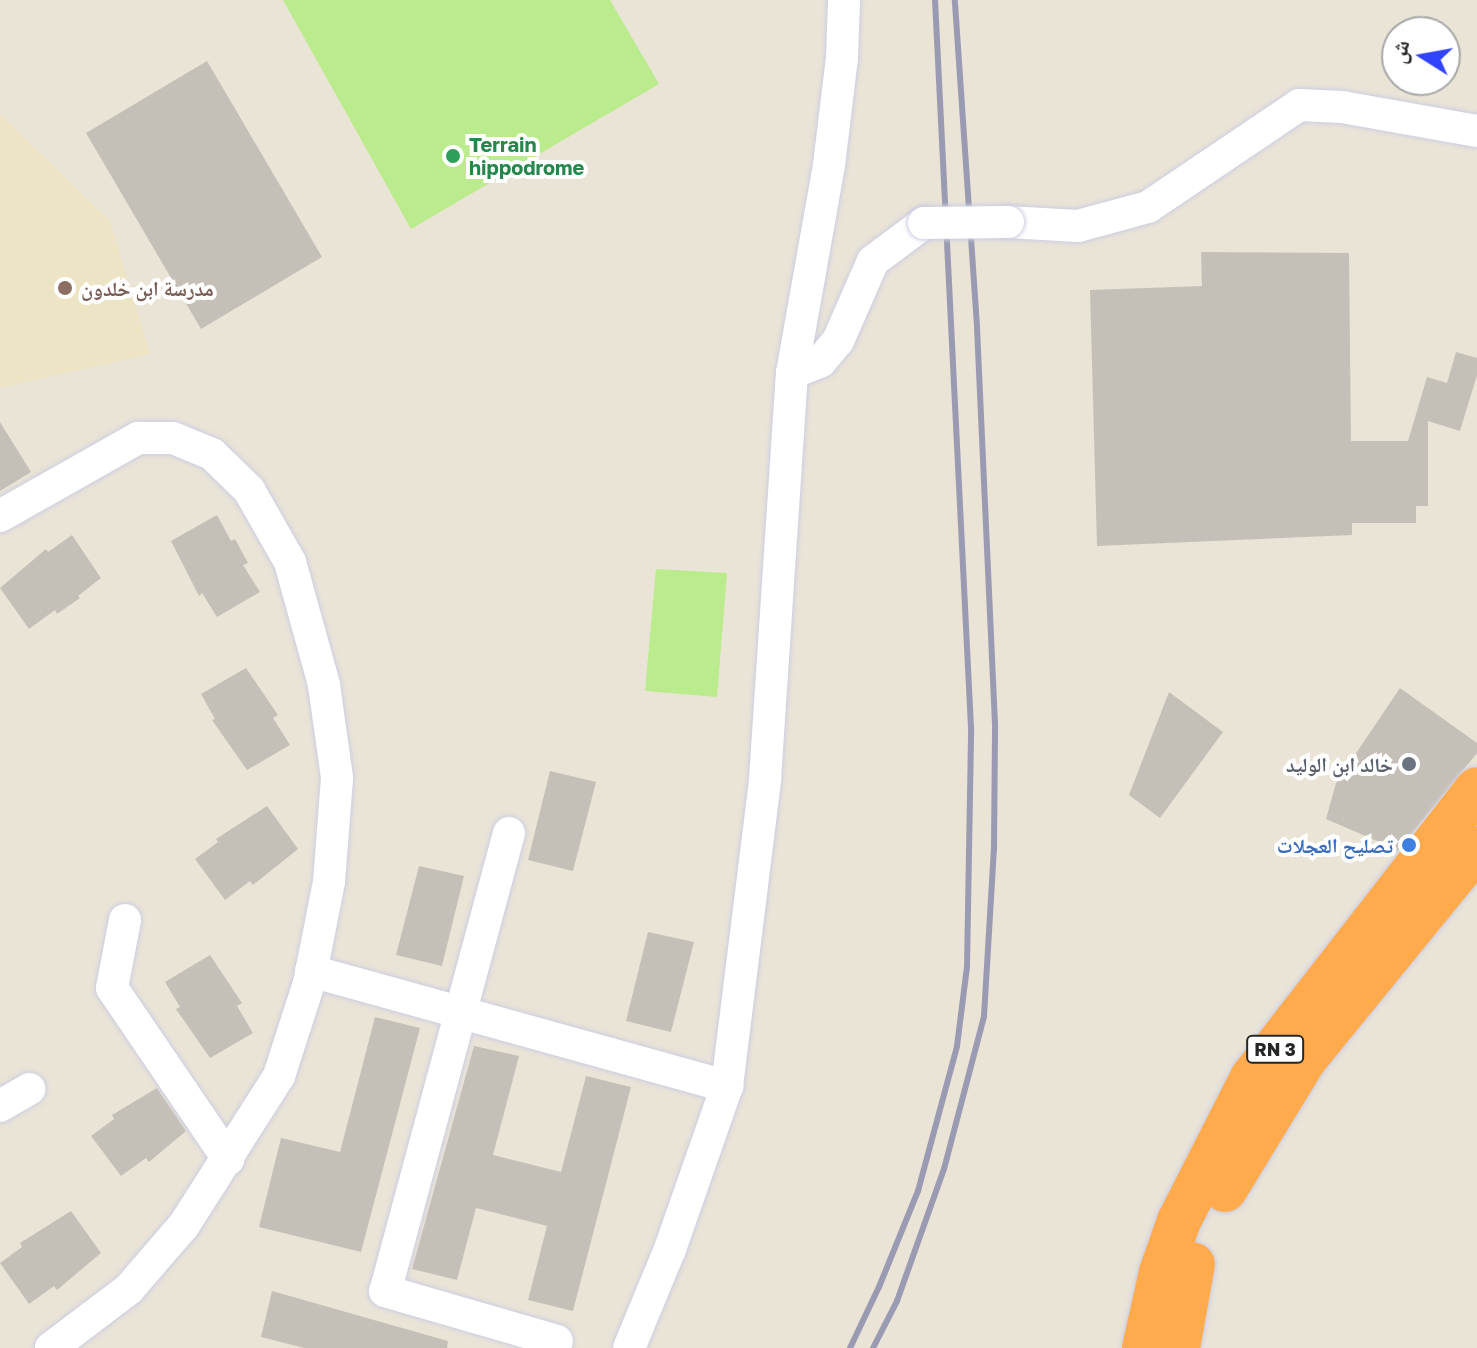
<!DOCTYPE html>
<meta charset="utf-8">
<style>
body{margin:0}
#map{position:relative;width:1477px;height:1348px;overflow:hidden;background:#eae4d7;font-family:"Golos Text","Noto Naskh Arabic",sans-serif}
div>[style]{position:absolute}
.education>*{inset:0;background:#ede4c5}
.pitch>*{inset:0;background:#baeb8c}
.building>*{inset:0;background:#c5c0b7}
.roads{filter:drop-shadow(0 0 2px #cccee1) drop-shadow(0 0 2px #cccee1)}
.minor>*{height:32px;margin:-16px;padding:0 16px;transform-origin:16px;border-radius:16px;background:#fff}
.highway>*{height:44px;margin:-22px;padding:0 22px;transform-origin:22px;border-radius:22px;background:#ffab4d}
.rail>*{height:6px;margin:-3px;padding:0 3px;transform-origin:3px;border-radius:3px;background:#9a9bb2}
.bridges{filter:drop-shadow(0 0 2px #cccee1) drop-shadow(0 0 2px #cccee1)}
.minor-bridge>*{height:32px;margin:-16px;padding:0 16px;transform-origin:16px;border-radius:16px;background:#fff}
.dots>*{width:22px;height:22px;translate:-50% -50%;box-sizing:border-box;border:4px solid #fff;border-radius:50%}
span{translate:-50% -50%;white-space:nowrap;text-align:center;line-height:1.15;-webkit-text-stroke:8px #fff;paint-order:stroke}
.shield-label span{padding:2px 6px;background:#fff;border:2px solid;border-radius:6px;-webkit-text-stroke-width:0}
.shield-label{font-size:18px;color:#262626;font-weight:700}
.leisure-label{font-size:20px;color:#27864d;font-weight:700}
.left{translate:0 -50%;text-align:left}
.education-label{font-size:20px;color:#785e54;font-weight:700}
.worship-label{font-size:20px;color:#5b616d;font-weight:700}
.right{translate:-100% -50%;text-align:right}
.shop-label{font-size:20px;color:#366cbe;font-weight:700}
.north{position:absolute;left:1381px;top:16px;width:80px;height:80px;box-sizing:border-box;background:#fff;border:2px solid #a8a8a8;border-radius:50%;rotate:281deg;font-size:22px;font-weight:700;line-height:32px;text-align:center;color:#262626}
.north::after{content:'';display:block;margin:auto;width:28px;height:36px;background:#3144fd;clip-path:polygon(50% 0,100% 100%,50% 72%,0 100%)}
</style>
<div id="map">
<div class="education">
<i style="clip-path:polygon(0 114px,110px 221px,150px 354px,0 388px)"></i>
</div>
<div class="pitch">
<i style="clip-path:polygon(283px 0,610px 0,659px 84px,411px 229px)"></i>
<i style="clip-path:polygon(656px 569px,727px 573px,717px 697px,645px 691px)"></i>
</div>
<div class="building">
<i style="clip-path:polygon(207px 61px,322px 257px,201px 329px,86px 133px)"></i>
<i style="clip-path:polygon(1201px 252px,1349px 253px,1351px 441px,1408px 441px,1427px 377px,1447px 383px,1456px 352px,1477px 358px,1477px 375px,1460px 431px,1428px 421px,1428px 506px,1416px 506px,1416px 523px,1352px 523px,1352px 535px,1097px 546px,1090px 290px,1202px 286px)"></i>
<i style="clip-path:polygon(0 422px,31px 472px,0 491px)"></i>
<i style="clip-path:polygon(217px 515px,231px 541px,235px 539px,248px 563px,243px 565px,260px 592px,217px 617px,202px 593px,199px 596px,171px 541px)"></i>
<i style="clip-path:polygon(72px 535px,101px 578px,78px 596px,80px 598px,57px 614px,55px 610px,29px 629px,0 588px,46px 549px,48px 552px)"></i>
<i style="clip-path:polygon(246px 668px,278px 715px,273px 718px,290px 745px,247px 770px,212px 720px,215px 719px,201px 694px)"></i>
<i style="clip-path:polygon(1400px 688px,1477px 743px,1477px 753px,1396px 853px,1384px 844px,1326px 819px,1336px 783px)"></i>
<i style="clip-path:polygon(1169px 692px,1223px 732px,1160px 818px,1129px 795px)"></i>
<i style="clip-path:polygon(550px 771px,596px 782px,573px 871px,528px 860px)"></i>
<i style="clip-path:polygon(267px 806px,298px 849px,253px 885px,250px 881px,225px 900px,195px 859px,218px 842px,216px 839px)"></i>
<i style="clip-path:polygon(419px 866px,464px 876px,442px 966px,396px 955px)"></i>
<i style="clip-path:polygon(648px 932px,694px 942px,671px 1032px,626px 1021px)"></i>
<i style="clip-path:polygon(210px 955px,242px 1003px,237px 1006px,253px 1033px,210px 1058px,176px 1009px,180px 1007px,165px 982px)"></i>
<i style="clip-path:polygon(375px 1017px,420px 1028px,361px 1252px,259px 1227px,281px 1138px,340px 1152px)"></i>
<i style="clip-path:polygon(474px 1046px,519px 1056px,493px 1155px,561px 1172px,586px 1076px,631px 1087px,573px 1311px,528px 1300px,547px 1226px,476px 1208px,457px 1280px,412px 1269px)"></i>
<i style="clip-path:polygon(157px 1088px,186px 1131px,149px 1162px,146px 1158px,121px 1176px,91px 1136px,114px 1119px,112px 1115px)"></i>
<i style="clip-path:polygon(71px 1211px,101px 1253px,57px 1290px,54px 1286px,29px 1304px,0 1263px,22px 1247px,20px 1243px)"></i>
<i style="clip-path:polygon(272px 1291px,448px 1341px,447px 1348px,304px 1348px,261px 1337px)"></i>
</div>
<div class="roads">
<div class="minor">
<i style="left:1008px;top:222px;width:70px;rotate:3.3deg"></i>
<i style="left:1078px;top:226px;width:73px;rotate:-15.2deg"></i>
<i style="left:1148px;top:207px;width:182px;rotate:-34deg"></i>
<i style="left:1299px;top:105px;width:43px;rotate:2.7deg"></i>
<i style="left:1342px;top:107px;width:137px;rotate:10.1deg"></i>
<i style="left:792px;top:373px;width:31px;rotate:-22deg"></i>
<i style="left:821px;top:361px;width:26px;rotate:-50deg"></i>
<i style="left:838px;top:341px;width:87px;rotate:-66.4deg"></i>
<i style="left:873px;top:261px;width:64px;rotate:-36.7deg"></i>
<i style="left:0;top:516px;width:159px;rotate:-29.5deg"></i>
<i style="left:138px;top:438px;width:35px"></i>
<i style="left:173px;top:438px;width:42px;rotate:22.3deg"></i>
<i style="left:212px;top:454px;width:52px;rotate:44.2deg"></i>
<i style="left:249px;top:490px;width:83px;rotate:60.3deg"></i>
<i style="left:290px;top:562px;width:128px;rotate:74.5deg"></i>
<i style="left:324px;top:685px;width:94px;rotate:82deg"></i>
<i style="left:337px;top:778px;width:104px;rotate:94.4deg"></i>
<i style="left:329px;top:882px;width:103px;rotate:101.2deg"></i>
<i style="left:309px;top:983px;width:98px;rotate:107.9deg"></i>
<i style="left:279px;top:1076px;width:177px;rotate:122.5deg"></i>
<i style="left:184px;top:1225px;width:84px;rotate:130.7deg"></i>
<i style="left:129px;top:1289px;width:98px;rotate:142.9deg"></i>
<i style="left:509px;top:833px;width:474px;rotate:105.1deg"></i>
<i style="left:385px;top:1291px;width:179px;rotate:16.2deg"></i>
<i style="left:125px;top:920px;width:69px;rotate:100.8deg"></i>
<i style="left:112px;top:988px;width:207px;rotate:55.8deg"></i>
<i style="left:311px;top:971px;width:432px;rotate:15.5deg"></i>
<i style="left:0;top:1106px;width:34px;rotate:-30deg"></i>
<i style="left:629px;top:1348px;width:107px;rotate:-67.5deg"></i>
<i style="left:670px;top:1249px;width:173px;rotate:-70.7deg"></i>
<i style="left:727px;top:1086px;width:309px;rotate:-82.9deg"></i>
<i style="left:765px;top:779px;width:407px;rotate:-86.2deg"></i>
<i style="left:792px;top:373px;width:211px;rotate:-79.9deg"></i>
<i style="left:829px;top:165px;width:108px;rotate:-83.1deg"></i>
<i style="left:842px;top:58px;width:58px;rotate:-88deg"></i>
</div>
<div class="highway">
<i style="left:1225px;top:1190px;width:153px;rotate:-58.6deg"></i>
<i style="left:1305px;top:1059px;width:272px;rotate:-50.8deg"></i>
<i style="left:1144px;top:1348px;width:78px;rotate:-77.4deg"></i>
<i style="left:1161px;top:1272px;width:54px;rotate:-70.6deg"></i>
<i style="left:1179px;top:1221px;width:161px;rotate:-63deg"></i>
<i style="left:1252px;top:1078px;width:366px;rotate:-52.1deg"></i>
<i style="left:1178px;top:1348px;width:85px;rotate:-79.9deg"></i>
</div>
</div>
<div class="rail">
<i style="left:850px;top:1348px;width:68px;rotate:-64.6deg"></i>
<i style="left:879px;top:1287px;width:104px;rotate:-67.9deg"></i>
<i style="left:918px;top:1191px;width:150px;rotate:-74.9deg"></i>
<i style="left:957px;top:1046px;width:80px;rotate:-82.8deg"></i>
<i style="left:967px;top:967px;width:239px;rotate:-89deg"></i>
<i style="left:971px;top:728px;width:729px;rotate:-92.83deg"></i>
<i style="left:873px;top:1348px;width:53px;rotate:-62.9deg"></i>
<i style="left:897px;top:1301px;width:140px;rotate:-70.4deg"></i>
<i style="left:944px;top:1169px;width:158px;rotate:-75.3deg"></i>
<i style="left:984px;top:1016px;width:167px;rotate:-86.6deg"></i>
<i style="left:994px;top:849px;width:125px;rotate:-89.5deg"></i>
<i style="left:995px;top:724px;width:398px;rotate:-92.6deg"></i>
<i style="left:977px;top:326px;width:327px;rotate:-93.9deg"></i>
</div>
<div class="bridges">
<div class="minor-bridge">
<i style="left:924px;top:223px;width:84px;rotate:-0.7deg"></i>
</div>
</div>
<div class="dots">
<i style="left:453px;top:156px;background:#2e9e5b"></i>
<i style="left:65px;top:288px;background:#8d6e63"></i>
<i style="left:1409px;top:764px;background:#6b7280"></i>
<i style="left:1409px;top:845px;background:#3f7fe0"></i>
</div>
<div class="shield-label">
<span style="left:1275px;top:1049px">RN 3</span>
</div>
<div class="leisure-label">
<span class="left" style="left:469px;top:156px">Terrain<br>hippodrome</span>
</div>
<div class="education-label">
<span class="left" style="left:81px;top:288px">مدرسة ابن خلدون</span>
</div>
<div class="worship-label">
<span class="right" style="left:1393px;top:764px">خالد ابن الوليد</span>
</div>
<div class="shop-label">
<span class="right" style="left:1393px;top:845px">تصليح العجلات</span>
</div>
<div class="north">ش</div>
</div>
